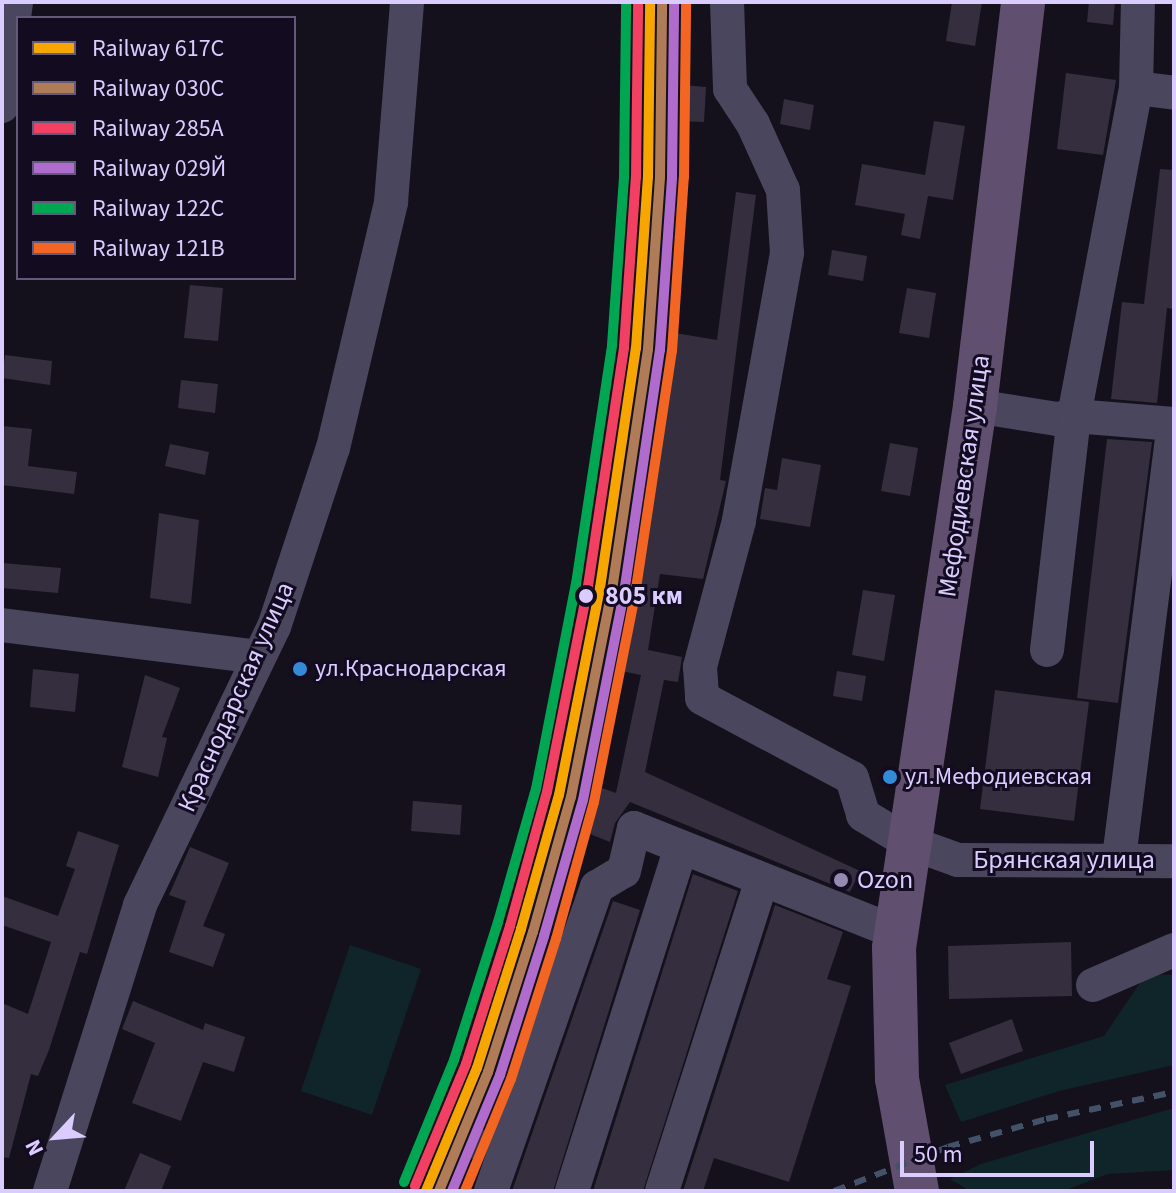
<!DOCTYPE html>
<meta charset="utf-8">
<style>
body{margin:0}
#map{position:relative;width:1176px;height:1193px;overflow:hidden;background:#14111c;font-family:"Source Sans 3",sans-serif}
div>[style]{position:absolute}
.green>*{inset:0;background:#102529}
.building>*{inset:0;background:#342e3e}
.minor>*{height:34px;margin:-17px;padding:0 17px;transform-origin:17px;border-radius:17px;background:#4a465d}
.major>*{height:44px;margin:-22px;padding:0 22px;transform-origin:22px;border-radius:22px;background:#604f6f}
.rail>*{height:6px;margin-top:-3px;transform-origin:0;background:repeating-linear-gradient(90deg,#435268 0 12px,transparent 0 22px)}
.rail-1>*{height:10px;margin:-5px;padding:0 5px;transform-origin:5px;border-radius:5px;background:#f7a600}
.rail-2>*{height:10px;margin:-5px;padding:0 5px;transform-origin:5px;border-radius:5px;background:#b07c57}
.rail-3>*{height:10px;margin:-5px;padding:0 5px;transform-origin:5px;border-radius:5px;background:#f24062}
.rail-4>*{height:10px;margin:-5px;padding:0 5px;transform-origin:5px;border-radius:5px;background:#b06ccc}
.rail-5>*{height:10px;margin:-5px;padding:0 5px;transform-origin:5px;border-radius:5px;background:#00a651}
.rail-6>*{height:10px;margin:-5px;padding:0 5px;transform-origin:5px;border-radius:5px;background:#f26522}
.dots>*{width:22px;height:22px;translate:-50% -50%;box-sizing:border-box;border:4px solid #130c21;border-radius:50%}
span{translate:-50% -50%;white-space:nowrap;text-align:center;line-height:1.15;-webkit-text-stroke:6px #130c21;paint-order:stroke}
.bus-label{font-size:24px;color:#daccff}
.left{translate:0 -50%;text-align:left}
.street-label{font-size:26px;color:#daccff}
.stop-label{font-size:26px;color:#daccff;font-weight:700}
.poi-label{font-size:26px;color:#daccff}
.frame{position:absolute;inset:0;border:4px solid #daccff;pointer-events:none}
.legend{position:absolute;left:16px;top:16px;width:280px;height:264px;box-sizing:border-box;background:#130c21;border:2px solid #63597a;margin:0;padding:10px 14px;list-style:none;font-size:24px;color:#daccff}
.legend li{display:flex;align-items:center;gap:16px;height:40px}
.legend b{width:40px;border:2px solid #63597a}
.north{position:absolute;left:16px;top:1097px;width:80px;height:80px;-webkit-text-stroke:6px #130c21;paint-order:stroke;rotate:244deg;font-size:22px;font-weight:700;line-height:32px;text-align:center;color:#daccff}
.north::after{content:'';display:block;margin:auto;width:28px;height:36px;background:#daccff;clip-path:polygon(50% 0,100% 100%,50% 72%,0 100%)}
.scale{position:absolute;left:900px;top:1141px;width:194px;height:36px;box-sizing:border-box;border:4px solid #daccff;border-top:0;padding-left:10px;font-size:24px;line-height:28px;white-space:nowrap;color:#daccff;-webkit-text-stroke:6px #130c21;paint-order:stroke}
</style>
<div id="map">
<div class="green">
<i style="clip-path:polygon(350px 945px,421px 969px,372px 1115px,301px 1091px)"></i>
<i style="clip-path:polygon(1146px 974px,1174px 975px,1174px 1065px,1059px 1091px,961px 1122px,945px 1085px,1104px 1036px)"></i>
<i style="clip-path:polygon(1174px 1108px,1174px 1170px,1108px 1174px,1063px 1191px,970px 1191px,950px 1179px,981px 1164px)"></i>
</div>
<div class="building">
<i style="clip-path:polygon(952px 2px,982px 2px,975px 46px,946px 41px)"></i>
<i style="clip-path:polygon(1089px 2px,1115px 2px,1113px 25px,1087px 22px)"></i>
<i style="clip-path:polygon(1066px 73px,1116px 80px,1103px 155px,1057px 149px)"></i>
<i style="clip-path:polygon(683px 85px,706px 87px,704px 122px,682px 121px)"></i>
<i style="clip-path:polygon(784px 99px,814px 105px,810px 130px,780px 124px)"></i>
<i style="clip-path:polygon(934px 121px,965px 126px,953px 200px,928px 196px,920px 239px,901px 235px,905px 214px,855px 205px,862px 164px,925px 175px)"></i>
<i style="clip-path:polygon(1160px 169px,1174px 170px,1174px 309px,1167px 308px,1157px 403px,1111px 399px,1122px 302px,1144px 304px)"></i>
<i style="clip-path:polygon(736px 192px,756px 195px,720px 480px,726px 481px,703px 579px,660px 574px,648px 650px,682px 657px,678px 682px,664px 680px,645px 772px,860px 871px,850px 892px,630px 802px,615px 823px,610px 842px,585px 832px,602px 788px,616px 793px,641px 675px,621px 671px,675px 333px,717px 340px)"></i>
<i style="clip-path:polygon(832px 250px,867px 256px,863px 281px,828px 275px)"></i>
<i style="clip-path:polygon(190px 285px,223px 288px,218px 341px,184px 338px)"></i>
<i style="clip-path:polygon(907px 288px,936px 293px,929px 338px,899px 333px)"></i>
<i style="clip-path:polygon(5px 355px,52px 361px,50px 385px,2px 378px)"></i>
<i style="clip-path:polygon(181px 380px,218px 384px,215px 413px,178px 408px)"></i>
<i style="clip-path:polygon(2px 426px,32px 429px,28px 466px,77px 472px,74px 494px,2px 485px)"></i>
<i style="clip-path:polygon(1107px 439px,1152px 442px,1118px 703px,1077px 698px)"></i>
<i style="clip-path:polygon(890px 443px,918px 448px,910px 496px,881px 491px)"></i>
<i style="clip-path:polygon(170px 444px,209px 452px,205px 475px,165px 466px)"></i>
<i style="clip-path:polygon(782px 458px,821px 465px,810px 527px,760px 519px,765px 488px,777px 490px)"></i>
<i style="clip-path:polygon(159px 513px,199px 520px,191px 604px,150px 598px)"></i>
<i style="clip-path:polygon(2px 563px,61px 568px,58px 593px,2px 588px)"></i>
<i style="clip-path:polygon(863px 590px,895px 595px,884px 661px,852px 655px)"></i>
<i style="clip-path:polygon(33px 669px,79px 674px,75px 712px,30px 707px)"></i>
<i style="clip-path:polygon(837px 671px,866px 676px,862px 701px,833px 696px)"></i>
<i style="clip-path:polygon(145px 675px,180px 688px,162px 737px,167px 738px,158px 777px,122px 767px)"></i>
<i style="clip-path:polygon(995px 690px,1089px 702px,1074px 821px,980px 809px)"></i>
<i style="clip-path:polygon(413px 801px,462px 805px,460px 835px,411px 831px)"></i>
<i style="clip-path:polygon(78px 831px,119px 845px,87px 954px,80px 952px,49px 1050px,38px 1076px,31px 1074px,9px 1158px,2px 1157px,2px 1003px,28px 1014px,51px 942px,2px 925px,2px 896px,58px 916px,75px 869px,66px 866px)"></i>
<i style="clip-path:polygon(190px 847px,229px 863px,203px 926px,225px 934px,213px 967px,169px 952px,186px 901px,169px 895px)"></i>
<i style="clip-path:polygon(693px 874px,738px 891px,643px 1191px,593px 1191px)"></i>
<i style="clip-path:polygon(613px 901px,640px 910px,553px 1191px,512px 1191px)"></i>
<i style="clip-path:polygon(775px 905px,843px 932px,827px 979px,851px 986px,789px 1182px,714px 1158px,703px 1191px,683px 1191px)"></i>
<i style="clip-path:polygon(1071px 942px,1072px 996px,949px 999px,948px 946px)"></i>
<i style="clip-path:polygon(133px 1001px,203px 1030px,205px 1023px,245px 1037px,234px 1072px,203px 1062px,181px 1121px,132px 1103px,155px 1043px,122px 1029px)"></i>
<i style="clip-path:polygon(1012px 1019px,1023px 1051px,961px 1074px,949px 1043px)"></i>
<i style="clip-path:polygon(479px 1128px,490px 1132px,480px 1161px,468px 1157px)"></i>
<i style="clip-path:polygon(140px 1153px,171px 1166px,161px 1191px,124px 1191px)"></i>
</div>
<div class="minor">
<i style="left:727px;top:2px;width:87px;rotate:88deg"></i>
<i style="left:730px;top:89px;width:42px;rotate:56.7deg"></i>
<i style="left:753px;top:124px;width:72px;rotate:65.6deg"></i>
<i style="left:783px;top:190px;width:63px;rotate:86.4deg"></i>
<i style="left:787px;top:253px;width:272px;rotate:100.2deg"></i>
<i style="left:739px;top:521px;width:151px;rotate:105deg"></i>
<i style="left:700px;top:667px;width:31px;rotate:86deg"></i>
<i style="left:702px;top:698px;width:170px;rotate:28.1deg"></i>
<i style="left:852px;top:778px;width:39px;rotate:73deg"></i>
<i style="left:863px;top:815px;width:52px;rotate:31deg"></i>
<i style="left:908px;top:842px;width:53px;rotate:19.8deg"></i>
<i style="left:958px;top:860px;width:216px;rotate:0.3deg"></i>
<i style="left:1136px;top:88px;width:38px;rotate:7deg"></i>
<i style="left:2px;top:106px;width:105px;rotate:-82.3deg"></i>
<i style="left:975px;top:406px;width:83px;rotate:9deg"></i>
<i style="left:1057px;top:419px;width:17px;rotate:-10deg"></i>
<i style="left:1074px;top:416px;width:334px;rotate:-79.3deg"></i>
<i style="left:1136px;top:88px;width:86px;rotate:-88.7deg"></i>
<i style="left:2px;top:625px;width:258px;rotate:7.1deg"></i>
<i style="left:1047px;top:650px;width:236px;rotate:-83.4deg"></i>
<i style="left:1074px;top:416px;width:100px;rotate:4.6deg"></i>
<i style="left:1119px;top:858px;width:437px;rotate:-82.8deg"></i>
<i style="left:1093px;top:985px;width:88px;rotate:-23.4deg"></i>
<i style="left:50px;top:1191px;width:300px;rotate:-72.5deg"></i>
<i style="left:140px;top:905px;width:309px;rotate:-64.3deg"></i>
<i style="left:274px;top:627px;width:188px;rotate:-71.8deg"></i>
<i style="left:333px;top:448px;width:253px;rotate:-76.7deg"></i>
<i style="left:391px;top:202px;width:201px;rotate:-85.4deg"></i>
<i style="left:491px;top:1191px;width:322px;rotate:-70.8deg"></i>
<i style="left:597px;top:887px;width:31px;rotate:-31deg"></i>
<i style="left:624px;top:871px;width:44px;rotate:-76.9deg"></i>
<i style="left:634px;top:828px;width:282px;rotate:21.7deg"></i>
<i style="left:572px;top:1191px;width:358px;rotate:-72.4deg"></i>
<i style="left:662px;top:1191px;width:327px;rotate:-72.2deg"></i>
</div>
<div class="major">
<i style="left:917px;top:1191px;width:114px;rotate:-100.1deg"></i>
<i style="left:897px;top:1079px;width:131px;rotate:-91.3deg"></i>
<i style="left:894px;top:948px;width:548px;rotate:-81.5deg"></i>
<i style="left:975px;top:406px;width:407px;rotate:-83.2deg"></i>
</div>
<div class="rail">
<i style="left:834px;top:1191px;width:122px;rotate:-21.1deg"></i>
<i style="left:948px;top:1147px;width:102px;rotate:-15.9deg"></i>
<i style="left:1046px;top:1119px;width:131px;rotate:-11.9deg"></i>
</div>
<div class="rail-1">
<i style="left:426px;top:1191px;width:133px;rotate:-67.5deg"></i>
<i style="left:477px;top:1068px;width:146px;rotate:-72.4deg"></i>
<i style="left:521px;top:929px;width:139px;rotate:-74.2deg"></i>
<i style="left:559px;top:795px;width:211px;rotate:-78.8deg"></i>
<i style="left:600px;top:588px;width:243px;rotate:-81.5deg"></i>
<i style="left:636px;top:348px;width:171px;rotate:-86deg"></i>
<i style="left:648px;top:177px;width:175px;rotate:-89.3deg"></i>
</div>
<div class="rail-2">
<i style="left:439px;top:1191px;width:129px;rotate:-67.6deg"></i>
<i style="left:488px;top:1072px;width:147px;rotate:-72.2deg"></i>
<i style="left:533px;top:932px;width:140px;rotate:-74.3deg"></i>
<i style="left:571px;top:797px;width:211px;rotate:-78.8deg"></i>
<i style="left:612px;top:590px;width:244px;rotate:-81.5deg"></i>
<i style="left:648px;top:349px;width:172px;rotate:-86deg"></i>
<i style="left:660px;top:177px;width:175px;rotate:-89.3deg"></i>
</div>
<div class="rail-3">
<i style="left:415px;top:1186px;width:132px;rotate:-67.3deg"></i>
<i style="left:466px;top:1064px;width:145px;rotate:-72.3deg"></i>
<i style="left:510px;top:926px;width:139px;rotate:-74.6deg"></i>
<i style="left:547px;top:792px;width:210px;rotate:-78.7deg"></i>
<i style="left:588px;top:586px;width:242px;rotate:-81.4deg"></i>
<i style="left:624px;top:347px;width:170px;rotate:-86deg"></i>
<i style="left:636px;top:177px;width:175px;rotate:-89.3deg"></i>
</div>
<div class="rail-4">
<i style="left:452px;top:1191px;width:126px;rotate:-67.5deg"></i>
<i style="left:500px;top:1075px;width:146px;rotate:-72.4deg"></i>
<i style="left:544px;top:936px;width:141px;rotate:-74deg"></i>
<i style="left:583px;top:800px;width:211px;rotate:-78.8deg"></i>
<i style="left:624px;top:593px;width:246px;rotate:-81.6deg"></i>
<i style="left:660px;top:350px;width:173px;rotate:-86deg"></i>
<i style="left:672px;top:177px;width:175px;rotate:-89.3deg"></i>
</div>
<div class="rail-5">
<i style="left:404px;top:1182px;width:132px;rotate:-67.7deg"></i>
<i style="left:454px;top:1060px;width:145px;rotate:-72.3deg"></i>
<i style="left:498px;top:922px;width:138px;rotate:-74.1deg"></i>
<i style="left:536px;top:789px;width:209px;rotate:-79deg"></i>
<i style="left:576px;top:584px;width:242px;rotate:-81.4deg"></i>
<i style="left:612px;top:345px;width:169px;rotate:-85.9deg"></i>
<i style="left:624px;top:176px;width:174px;rotate:-89.3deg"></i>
</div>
<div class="rail-6">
<i style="left:465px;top:1191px;width:121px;rotate:-67.7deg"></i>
<i style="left:511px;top:1079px;width:147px;rotate:-72.2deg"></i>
<i style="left:556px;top:939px;width:142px;rotate:-74.5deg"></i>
<i style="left:594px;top:802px;width:211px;rotate:-78.8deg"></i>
<i style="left:635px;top:595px;width:247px;rotate:-81.4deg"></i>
<i style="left:672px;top:351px;width:174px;rotate:-86.1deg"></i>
<i style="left:684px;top:177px;width:175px;rotate:-89.3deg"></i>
</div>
<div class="dots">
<i style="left:586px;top:596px;background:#daccff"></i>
<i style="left:300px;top:669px;background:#338bd7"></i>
<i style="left:890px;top:777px;background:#338bd7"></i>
<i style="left:841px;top:880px;background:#958bb0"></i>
</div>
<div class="bus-label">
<span class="left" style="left:315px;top:669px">ул.Краснодарская</span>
<span class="left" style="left:905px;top:777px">ул.Мефодиевская</span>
</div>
<div class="street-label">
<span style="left:964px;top:476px;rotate:-82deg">Мефодиевская улица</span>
<span style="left:236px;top:697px;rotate:-66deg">Краснодарская улица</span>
<span style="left:1064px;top:860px">Брянская улица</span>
</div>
<div class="stop-label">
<span class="left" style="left:605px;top:596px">805 км</span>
</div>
<div class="poi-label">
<span class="left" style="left:857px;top:880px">Ozon</span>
</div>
<div class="frame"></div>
<ul class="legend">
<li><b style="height:10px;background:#f7a600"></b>Railway 617C</li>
<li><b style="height:10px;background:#b07c57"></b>Railway 030C</li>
<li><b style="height:10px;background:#f24062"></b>Railway 285А</li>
<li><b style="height:10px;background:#b06ccc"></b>Railway 029Й</li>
<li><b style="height:10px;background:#00a651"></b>Railway 122С</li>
<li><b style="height:10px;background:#f26522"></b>Railway 121В</li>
</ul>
<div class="north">N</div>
<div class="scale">50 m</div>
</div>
